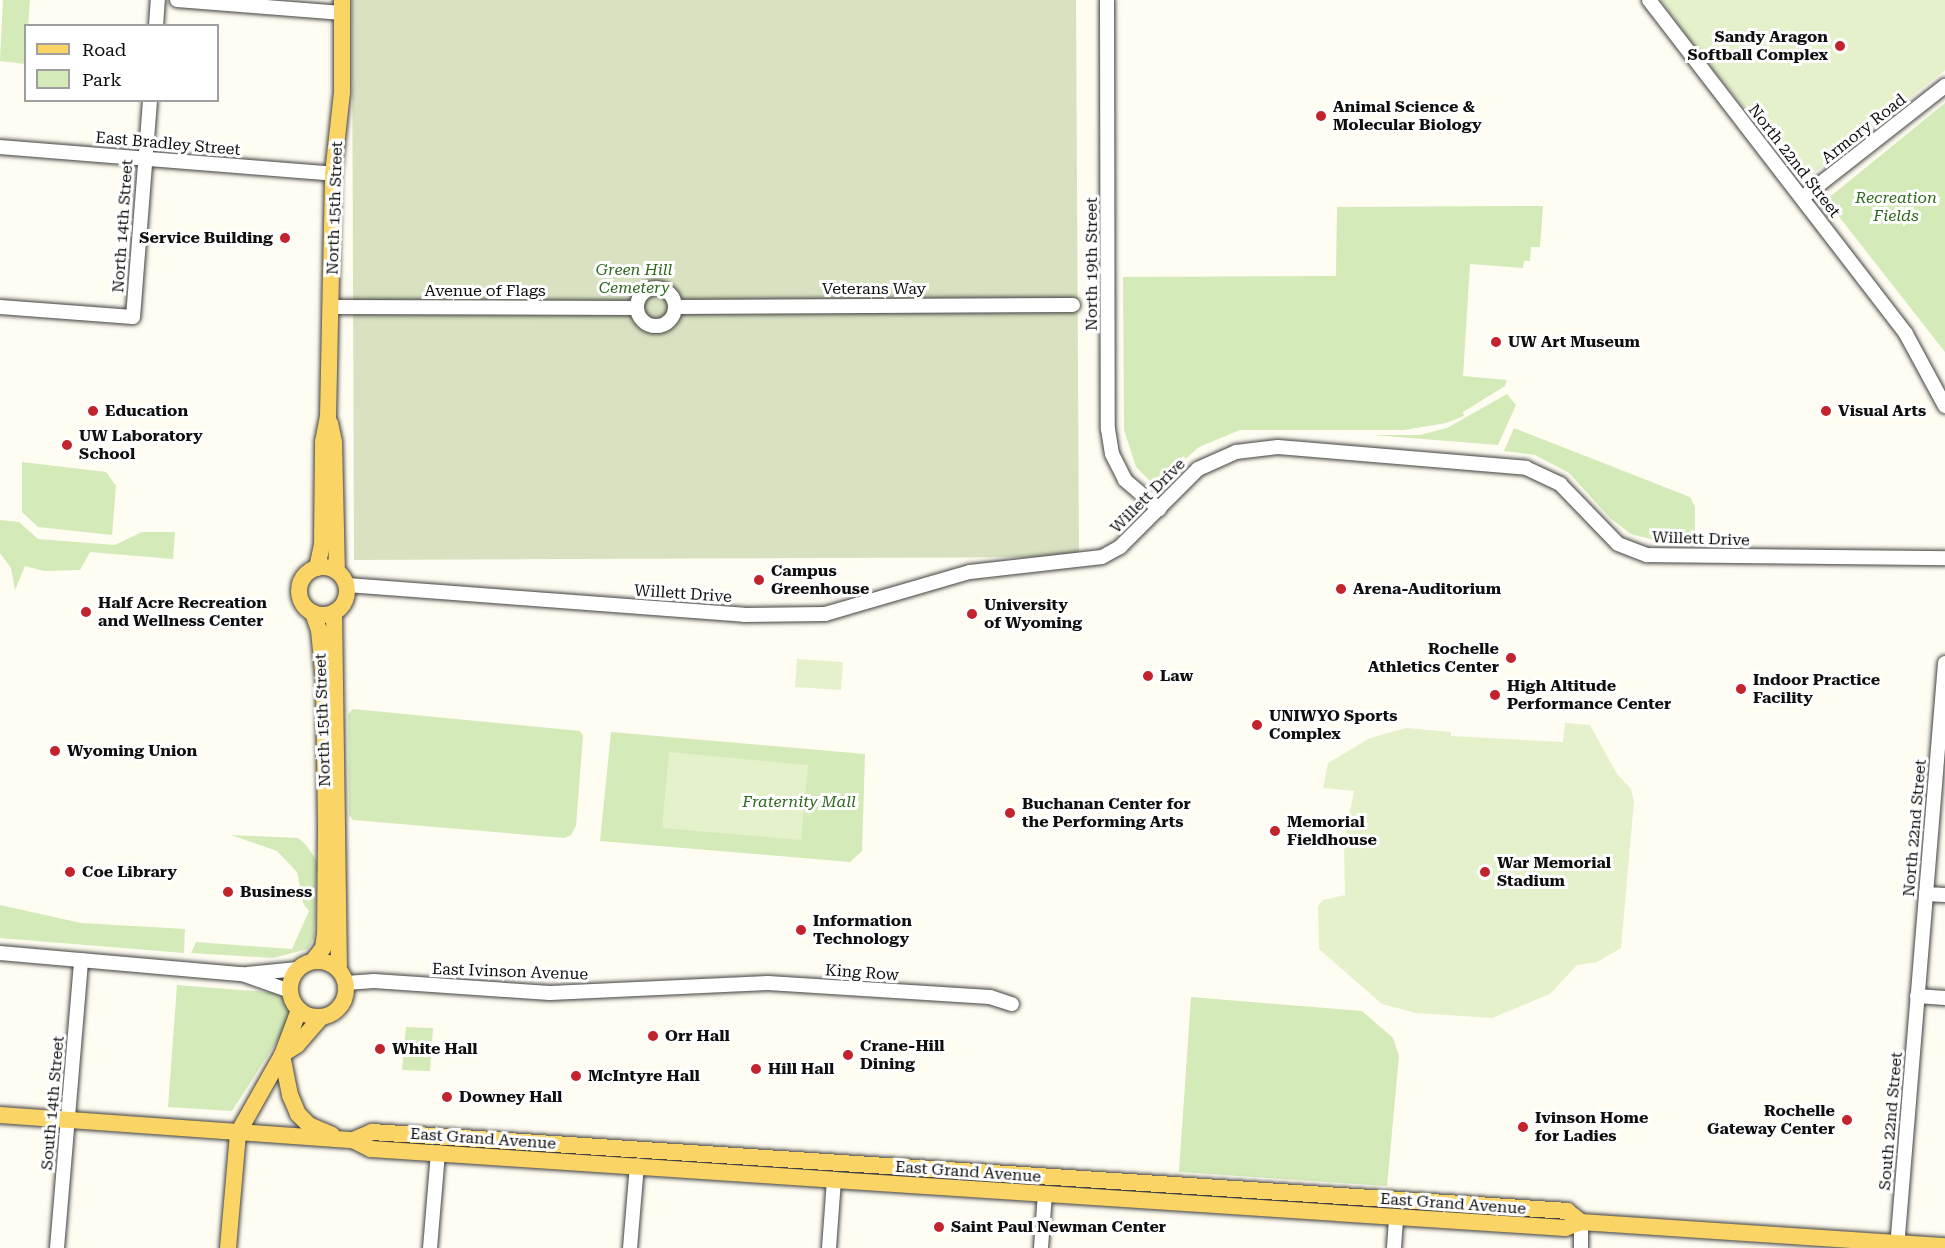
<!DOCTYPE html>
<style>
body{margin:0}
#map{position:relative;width:1945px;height:1248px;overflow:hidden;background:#fffcf1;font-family:"Roboto Serif",serif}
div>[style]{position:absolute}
.green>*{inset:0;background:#d4eab9}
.cemetery>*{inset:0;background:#d8e2c1}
.pitch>*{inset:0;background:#e5f1cb}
.roads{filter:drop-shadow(0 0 2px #424242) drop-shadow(0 0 2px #424242)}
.minor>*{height:14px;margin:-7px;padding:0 7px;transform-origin:7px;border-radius:7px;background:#fff}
.minor>.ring{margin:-7px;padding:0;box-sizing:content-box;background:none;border:14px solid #fff;border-radius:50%}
.major>*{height:16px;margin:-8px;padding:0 8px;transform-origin:8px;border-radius:8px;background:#fad465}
.major>.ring{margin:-8px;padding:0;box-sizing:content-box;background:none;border:16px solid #fad465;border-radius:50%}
.dots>*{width:16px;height:16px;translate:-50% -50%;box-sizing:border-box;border:3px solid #fff;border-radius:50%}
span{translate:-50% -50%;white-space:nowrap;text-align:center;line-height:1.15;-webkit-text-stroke:6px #fff;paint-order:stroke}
.poi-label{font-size:16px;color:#0f0f0f;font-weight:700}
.right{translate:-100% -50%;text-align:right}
.left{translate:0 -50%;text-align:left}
.street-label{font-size:16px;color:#0f0f0f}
.park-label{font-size:16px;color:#2e681d;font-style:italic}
.legend{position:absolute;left:24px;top:24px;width:195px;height:78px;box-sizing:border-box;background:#fff;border:2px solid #9f9f9f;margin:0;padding:8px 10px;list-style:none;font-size:18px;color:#0f0f0f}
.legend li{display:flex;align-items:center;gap:12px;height:30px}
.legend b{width:30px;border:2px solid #9f9f9f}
</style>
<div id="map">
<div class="green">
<i style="clip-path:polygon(3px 0,30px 0,25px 64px,0 61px)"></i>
<i style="clip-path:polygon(1945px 103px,1945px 352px,1826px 200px)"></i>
<i style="clip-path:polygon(1543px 206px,1540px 247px,1531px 247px,1530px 261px,1524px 261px,1523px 268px,1470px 264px,1463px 376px,1507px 380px,1505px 386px,1463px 412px,1464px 416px,1446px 423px,1404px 430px,1240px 430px,1199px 447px,1155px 486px,1136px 467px,1124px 430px,1123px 277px,1336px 276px,1337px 207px)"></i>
<i style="clip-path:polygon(1507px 394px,1516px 405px,1498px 445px,1372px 435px,1420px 435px,1447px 428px)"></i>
<i style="clip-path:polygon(1514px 428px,1690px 497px,1695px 507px,1695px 538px,1690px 543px,1666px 543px,1631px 534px,1610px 518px,1569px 473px,1535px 455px,1504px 451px)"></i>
<i style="clip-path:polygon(22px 462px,106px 472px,116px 486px,112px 535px,38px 527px,22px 512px)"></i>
<i style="clip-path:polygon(0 520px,19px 522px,38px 539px,115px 545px,142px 532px,175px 532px,173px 559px,90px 552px,80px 570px,44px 571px,25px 566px,15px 590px,11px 568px,0 553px)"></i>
<i style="clip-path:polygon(353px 709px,580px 731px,583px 736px,576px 826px,571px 835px,565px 838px,353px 820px,349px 815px,348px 714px)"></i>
<i style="clip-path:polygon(611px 732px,865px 754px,862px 851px,850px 862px,600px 841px)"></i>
<i style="clip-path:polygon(231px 835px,298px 838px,306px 845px,317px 861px,314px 937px,308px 949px,273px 958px,191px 953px,196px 942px,292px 949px,309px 911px,303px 903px,297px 872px,277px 851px)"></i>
<i style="clip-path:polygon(0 905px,81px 923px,185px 929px,184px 953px,0 938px)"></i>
<i style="clip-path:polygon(177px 985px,280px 993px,291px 1006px,288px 1024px,232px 1111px,168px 1107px)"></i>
<i style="clip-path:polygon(1191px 997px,1362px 1011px,1393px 1038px,1399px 1056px,1387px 1186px,1179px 1172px)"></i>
<i style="clip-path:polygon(406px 1027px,433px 1028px,430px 1071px,402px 1070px)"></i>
</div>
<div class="cemetery">
<i style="clip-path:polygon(352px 0,1076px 0,1079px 557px,354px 560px)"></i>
</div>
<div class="pitch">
<i style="clip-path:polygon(1661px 0,1945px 0,1945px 70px,1810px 176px,1802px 177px,1696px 49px)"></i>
<i style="clip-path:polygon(797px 659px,843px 662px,841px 690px,795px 687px)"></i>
<i style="clip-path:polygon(1565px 723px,1590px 725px,1617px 774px,1631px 789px,1634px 801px,1621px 948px,1597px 962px,1577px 965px,1550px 994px,1492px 1018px,1416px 1013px,1382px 1004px,1319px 949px,1318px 906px,1323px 900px,1345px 895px,1344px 841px,1354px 791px,1323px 788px,1328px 763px,1370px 738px,1406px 728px,1451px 732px,1451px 736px,1563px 742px)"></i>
<i style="clip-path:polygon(669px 752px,808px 765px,801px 840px,662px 828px)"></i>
</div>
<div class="roads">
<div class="minor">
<i style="left:177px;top:0;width:166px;rotate:4.5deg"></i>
<i style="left:1107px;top:0;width:429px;rotate:89.9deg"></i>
<i style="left:1108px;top:429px;width:25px;rotate:81deg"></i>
<i style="left:1112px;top:454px;width:29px;rotate:63deg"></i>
<i style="left:1125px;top:480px;width:45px;rotate:40.5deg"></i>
<i style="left:1649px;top:0;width:421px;rotate:52.4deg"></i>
<i style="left:1906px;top:334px;width:82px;rotate:61.6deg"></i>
<i style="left:156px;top:26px;width:26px;rotate:-86deg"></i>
<i style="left:0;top:147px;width:334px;rotate:4.6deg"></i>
<i style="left:1802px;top:198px;width:182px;rotate:-38.1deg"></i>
<i class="ring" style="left:637px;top:288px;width:24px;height:24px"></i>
<i style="left:0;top:307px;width:133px;rotate:4.3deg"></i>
<i style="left:133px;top:317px;width:218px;rotate:-85.5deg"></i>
<i style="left:332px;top:307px;width:305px;rotate:0.2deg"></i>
<i style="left:675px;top:307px;width:398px;rotate:-0.3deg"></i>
<i style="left:347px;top:585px;width:398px;rotate:4.3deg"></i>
<i style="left:744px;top:615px;width:81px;rotate:-0.7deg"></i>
<i style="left:825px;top:614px;width:151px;rotate:-16.2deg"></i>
<i style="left:970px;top:572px;width:133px;rotate:-6.5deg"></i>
<i style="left:1102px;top:557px;width:21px;rotate:-29deg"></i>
<i style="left:1120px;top:547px;width:110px;rotate:-45deg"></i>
<i style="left:1198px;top:469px;width:42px;rotate:-24.1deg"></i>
<i style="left:1236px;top:452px;width:42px;rotate:-6.8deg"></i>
<i style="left:1278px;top:447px;width:249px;rotate:4.8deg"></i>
<i style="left:1526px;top:468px;width:38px;rotate:25deg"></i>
<i style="left:1560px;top:484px;width:83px;rotate:46deg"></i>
<i style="left:1618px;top:544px;width:31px;rotate:21deg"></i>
<i style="left:1647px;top:555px;width:298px;rotate:0.6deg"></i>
<i style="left:1926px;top:894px;width:19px;rotate:3deg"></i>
<i style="left:0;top:953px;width:243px;rotate:5deg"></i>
<i style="left:242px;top:974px;width:51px;rotate:19.5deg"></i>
<i style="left:247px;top:974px;width:51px;rotate:-5.6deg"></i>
<i style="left:346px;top:983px;width:28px;rotate:-4deg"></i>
<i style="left:374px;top:981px;width:176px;rotate:3.9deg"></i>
<i style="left:550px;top:993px;width:218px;rotate:-2.6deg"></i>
<i style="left:768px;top:983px;width:222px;rotate:3.6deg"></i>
<i style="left:990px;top:997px;width:23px;rotate:18deg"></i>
<i style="left:1917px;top:996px;width:28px;rotate:4deg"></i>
<i style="left:1581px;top:1222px;width:26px;rotate:90deg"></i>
<i style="left:57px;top:1248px;width:289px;rotate:-85.2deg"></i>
<i style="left:430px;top:1248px;width:96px;rotate:-85.2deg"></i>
<i style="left:630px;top:1248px;width:83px;rotate:-85.2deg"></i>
<i style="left:829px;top:1248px;width:68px;rotate:-85.8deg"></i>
<i style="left:1041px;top:1248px;width:54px;rotate:-85.8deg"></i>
<i style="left:1394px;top:1248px;width:31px;rotate:-86deg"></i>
<i style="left:1897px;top:1248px;width:587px;rotate:-85.31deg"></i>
</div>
<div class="major">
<i style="left:330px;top:423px;width:19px;rotate:78deg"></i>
<i style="left:334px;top:442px;width:129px;rotate:88.7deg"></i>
<i class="ring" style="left:299px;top:567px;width:32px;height:32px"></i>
<i style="left:317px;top:568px;width:25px;rotate:-78deg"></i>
<i style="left:322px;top:544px;width:102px;rotate:-89.4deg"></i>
<i style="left:323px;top:442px;width:25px;rotate:-79deg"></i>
<i style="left:328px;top:417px;width:243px;rotate:-88.8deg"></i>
<i style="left:333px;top:174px;width:82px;rotate:-83.7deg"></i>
<i style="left:342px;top:92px;width:92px;rotate:-90deg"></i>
<i style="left:313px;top:613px;width:18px;rotate:71deg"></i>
<i style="left:319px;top:630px;width:52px;rotate:84.5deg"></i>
<i style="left:324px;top:682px;width:146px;rotate:89.2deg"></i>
<i style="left:326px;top:828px;width:106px;rotate:90.5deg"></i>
<i style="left:325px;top:934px;width:14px;rotate:98deg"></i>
<i style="left:323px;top:948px;width:16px;rotate:128deg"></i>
<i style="left:334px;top:613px;width:356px;rotate:89.2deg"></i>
<i class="ring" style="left:290px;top:961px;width:40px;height:40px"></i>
<i style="left:283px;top:1054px;width:17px;rotate:-33deg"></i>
<i style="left:297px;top:1045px;width:37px;rotate:-49deg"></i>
<i style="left:282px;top:1055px;width:41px;rotate:78.7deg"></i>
<i style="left:290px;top:1095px;width:21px;rotate:67deg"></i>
<i style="left:298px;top:1114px;width:16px;rotate:45deg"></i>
<i style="left:309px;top:1125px;width:25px;rotate:23deg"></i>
<i style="left:0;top:1115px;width:354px;rotate:4.1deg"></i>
<i style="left:353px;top:1140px;width:20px;rotate:27deg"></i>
<i style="left:371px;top:1149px;width:464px;rotate:3.8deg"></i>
<i style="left:834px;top:1180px;width:733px;rotate:3.76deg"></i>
<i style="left:1565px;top:1228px;width:17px;rotate:-21deg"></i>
<i style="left:1581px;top:1222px;width:365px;rotate:3.8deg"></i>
<i style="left:353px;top:1140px;width:21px;rotate:-23deg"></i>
<i style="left:372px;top:1132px;width:1198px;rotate:3.78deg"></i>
<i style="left:1567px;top:1211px;width:18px;rotate:38deg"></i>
<i style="left:228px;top:1248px;width:115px;rotate:-85deg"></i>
<i style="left:238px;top:1133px;width:90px;rotate:-60.6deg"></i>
<i style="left:282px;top:1055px;width:48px;rotate:-69.3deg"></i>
</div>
</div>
<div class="dots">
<i style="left:1840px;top:46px;background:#c2242e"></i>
<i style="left:1321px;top:116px;background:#c2242e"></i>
<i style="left:285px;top:238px;background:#c2242e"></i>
<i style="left:1496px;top:342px;background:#c2242e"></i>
<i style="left:93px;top:411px;background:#c2242e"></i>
<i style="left:1826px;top:411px;background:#c2242e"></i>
<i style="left:67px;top:445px;background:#c2242e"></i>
<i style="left:759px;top:580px;background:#c2242e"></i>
<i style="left:1341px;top:589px;background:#c2242e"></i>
<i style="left:86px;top:612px;background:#c2242e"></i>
<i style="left:972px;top:614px;background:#c2242e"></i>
<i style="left:1511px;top:658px;background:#c2242e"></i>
<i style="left:1148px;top:676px;background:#c2242e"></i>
<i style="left:1741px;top:689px;background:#c2242e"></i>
<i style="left:1495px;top:695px;background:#c2242e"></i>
<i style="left:1257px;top:725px;background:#c2242e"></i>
<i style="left:55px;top:751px;background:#c2242e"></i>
<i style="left:1010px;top:813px;background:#c2242e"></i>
<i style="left:1275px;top:831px;background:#c2242e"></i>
<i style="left:70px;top:872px;background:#c2242e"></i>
<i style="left:1485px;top:872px;background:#c2242e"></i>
<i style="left:228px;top:892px;background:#c2242e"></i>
<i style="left:801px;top:930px;background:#c2242e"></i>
<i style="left:653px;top:1036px;background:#c2242e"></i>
<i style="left:380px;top:1049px;background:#c2242e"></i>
<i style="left:848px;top:1055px;background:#c2242e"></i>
<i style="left:756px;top:1069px;background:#c2242e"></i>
<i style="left:576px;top:1076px;background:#c2242e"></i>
<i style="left:447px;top:1097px;background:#c2242e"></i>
<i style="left:1847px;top:1120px;background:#c2242e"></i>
<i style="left:1523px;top:1127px;background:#c2242e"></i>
<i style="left:939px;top:1227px;background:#c2242e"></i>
</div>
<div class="poi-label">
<span class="right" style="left:1828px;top:46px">Sandy Aragon<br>Softball Complex</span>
<span class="left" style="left:1333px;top:116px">Animal Science &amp;<br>Molecular Biology</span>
<span class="right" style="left:273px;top:238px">Service Building</span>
<span class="left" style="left:1508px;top:342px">UW Art Museum</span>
<span class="left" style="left:105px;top:411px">Education</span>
<span class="left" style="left:1838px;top:411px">Visual Arts</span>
<span class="left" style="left:79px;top:445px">UW Laboratory<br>School</span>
<span class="left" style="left:771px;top:580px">Campus<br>Greenhouse</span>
<span class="left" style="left:1353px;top:589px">Arena-Auditorium</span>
<span class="left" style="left:98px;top:612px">Half Acre Recreation<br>and Wellness Center</span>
<span class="left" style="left:984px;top:614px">University<br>of Wyoming</span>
<span class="right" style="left:1499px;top:658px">Rochelle<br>Athletics Center</span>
<span class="left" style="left:1160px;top:676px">Law</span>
<span class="left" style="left:1753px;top:689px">Indoor Practice<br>Facility</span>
<span class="left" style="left:1507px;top:695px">High Altitude<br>Performance Center</span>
<span class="left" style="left:1269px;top:725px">UNIWYO Sports<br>Complex</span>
<span class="left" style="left:67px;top:751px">Wyoming Union</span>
<span class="left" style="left:1022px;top:813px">Buchanan Center for<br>the Performing Arts</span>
<span class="left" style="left:1287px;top:831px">Memorial<br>Fieldhouse</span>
<span class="left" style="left:1497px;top:872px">War Memorial<br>Stadium</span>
<span class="left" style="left:82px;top:872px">Coe Library</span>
<span class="left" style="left:240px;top:892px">Business</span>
<span class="left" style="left:813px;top:930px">Information<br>Technology</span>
<span class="left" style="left:665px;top:1036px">Orr Hall</span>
<span class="left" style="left:860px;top:1055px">Crane-Hill<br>Dining</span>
<span class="left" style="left:392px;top:1049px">White Hall</span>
<span class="left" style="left:768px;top:1069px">Hill Hall</span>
<span class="left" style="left:588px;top:1076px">McIntyre Hall</span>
<span class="left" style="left:459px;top:1097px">Downey Hall</span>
<span class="right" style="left:1835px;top:1120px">Rochelle<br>Gateway Center</span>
<span class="left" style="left:1535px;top:1127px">Ivinson Home<br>for Ladies</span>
<span class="left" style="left:951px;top:1227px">Saint Paul Newman Center</span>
</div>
<div class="street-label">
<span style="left:1864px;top:129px;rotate:-38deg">Armory Road</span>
<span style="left:168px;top:144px;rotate:5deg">East Bradley Street</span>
<span style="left:1794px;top:161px;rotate:52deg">North 22nd Street</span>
<span style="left:335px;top:208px;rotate:-88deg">North 15th Street</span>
<span style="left:123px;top:226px;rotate:-86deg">North 14th Street</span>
<span style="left:1092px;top:264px;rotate:-90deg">North 19th Street</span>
<span style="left:874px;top:289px">Veterans Way</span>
<span style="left:485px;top:291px">Avenue of Flags</span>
<span style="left:1148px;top:496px;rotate:-45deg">Willett Drive</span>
<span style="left:1701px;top:539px;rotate:2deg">Willett Drive</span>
<span style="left:683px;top:594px;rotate:4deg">Willett Drive</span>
<span style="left:323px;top:720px;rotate:-92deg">North 15th Street</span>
<span style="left:1915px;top:828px;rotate:-85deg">North 22nd Street</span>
<span style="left:510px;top:972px;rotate:2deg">East Ivinson Avenue</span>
<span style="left:862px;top:973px;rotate:4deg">King Row</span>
<span style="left:53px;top:1103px;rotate:-85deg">South 14th Street</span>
<span style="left:1891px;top:1121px;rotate:-85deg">South 22nd Street</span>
<span style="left:483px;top:1139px;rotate:4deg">East Grand Avenue</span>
<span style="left:968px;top:1172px;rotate:4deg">East Grand Avenue</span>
<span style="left:1453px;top:1204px;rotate:4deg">East Grand Avenue</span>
</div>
<div class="park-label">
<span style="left:1896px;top:207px">Recreation<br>Fields</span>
<span style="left:634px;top:279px">Green Hill<br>Cemetery</span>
<span style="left:799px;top:802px">Fraternity Mall</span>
</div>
<ul class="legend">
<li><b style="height:8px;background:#fad465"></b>Road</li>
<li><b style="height:16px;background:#d4eab9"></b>Park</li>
</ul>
</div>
